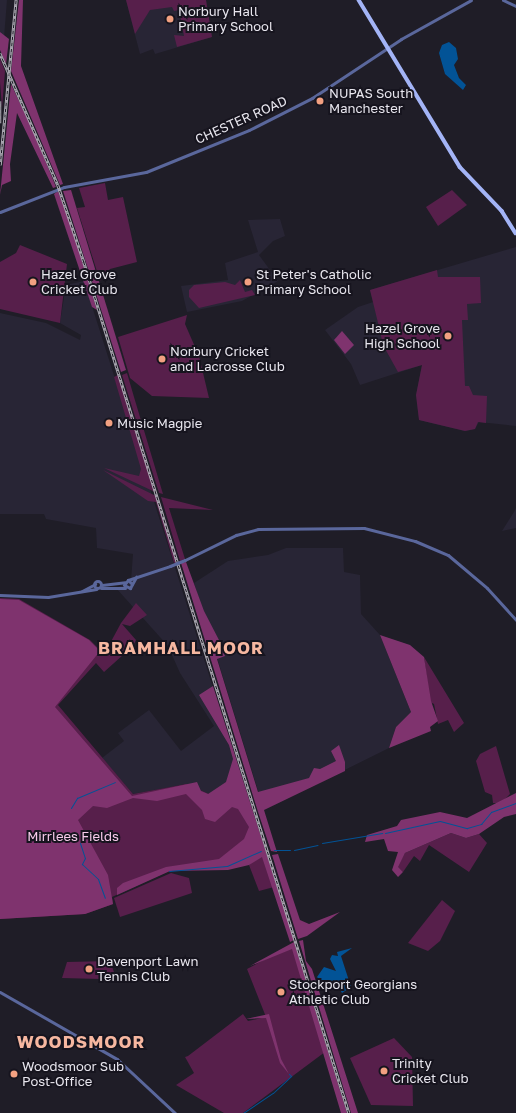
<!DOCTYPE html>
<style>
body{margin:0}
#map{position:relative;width:516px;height:1113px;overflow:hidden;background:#1f1d27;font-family:"Golos Text",sans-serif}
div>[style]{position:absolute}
.built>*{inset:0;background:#282535}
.green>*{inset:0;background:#571f4b}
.forest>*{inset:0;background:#7f336e}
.water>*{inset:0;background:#025396}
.stream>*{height:1px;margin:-0.5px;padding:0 0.5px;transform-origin:0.5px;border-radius:0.5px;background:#025396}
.tertiary>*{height:3px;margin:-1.5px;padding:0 1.5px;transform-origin:1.5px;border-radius:1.5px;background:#5a679c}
.tertiary>.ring{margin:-1.5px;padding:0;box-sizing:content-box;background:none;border:3px solid #5a679c;border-radius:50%}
.primary>*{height:3.5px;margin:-1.75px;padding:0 1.75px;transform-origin:1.75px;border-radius:1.75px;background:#a3b4f6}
.rail>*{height:2.5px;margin-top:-1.25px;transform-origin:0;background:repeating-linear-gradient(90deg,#16141e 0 3px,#aeacb5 0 6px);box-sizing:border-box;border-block:1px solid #aeacb5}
.tertiary-bridge>*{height:3px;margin:-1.5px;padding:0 1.5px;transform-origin:1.5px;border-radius:1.5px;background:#5a679c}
.dots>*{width:11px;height:11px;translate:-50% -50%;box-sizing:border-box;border:2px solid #16141e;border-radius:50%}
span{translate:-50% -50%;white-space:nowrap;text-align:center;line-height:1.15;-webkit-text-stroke:4px #16141e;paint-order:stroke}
.poi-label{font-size:13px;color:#e8e6ee}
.left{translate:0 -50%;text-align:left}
.right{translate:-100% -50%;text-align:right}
.street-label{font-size:13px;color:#e8e6ee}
.park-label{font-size:13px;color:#f7cbea}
.district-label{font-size:17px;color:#f6b7a0;font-weight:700;letter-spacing:1px}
</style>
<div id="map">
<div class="built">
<i style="clip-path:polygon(0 0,7px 0,4px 38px,0 32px)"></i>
<i style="clip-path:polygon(126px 0,206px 0,212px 37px,155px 54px,153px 49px,140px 54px)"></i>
<i style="clip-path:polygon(280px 219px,285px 236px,273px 241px,259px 255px,278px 281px,242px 301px,187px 312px,181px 286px,228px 280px,225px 263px,258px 252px,248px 220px)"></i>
<i style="clip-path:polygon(516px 247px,516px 426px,479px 422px,475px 429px,465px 431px,419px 420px,416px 395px,422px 365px,360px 385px,351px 364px,325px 330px,358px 307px,373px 302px,370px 290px)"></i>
<i style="clip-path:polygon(84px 281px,243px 782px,208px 794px,186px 784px,133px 794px,102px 758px,124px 741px,118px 733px,149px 710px,181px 751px,214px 726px,180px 673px,168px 646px,116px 588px,131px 581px,133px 554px,97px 548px,96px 528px,46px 519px,44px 514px,0 514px,0 313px,46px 323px,80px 340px,81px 335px,60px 323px,66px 285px)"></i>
<i style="clip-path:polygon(516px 508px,516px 528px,502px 531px,514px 512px)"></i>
<i style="clip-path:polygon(286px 548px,343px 548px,344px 572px,360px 575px,361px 614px,380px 635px,411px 712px,396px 727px,389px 748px,264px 810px,194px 583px,228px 561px,268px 555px)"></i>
</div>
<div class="green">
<i style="clip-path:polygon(126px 0,206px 0,212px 37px,177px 47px,174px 35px,184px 36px,179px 10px,174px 11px,172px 7px,150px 10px,135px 34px)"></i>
<i style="clip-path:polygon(0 59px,5px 71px,2px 108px,0 82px)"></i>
<i style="clip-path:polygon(105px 183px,108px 200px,123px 197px,137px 262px,110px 269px,100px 281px,77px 208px,85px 207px,79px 188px)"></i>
<i style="clip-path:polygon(452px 190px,467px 205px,438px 226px,426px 207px)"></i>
<i style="clip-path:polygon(20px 245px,67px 264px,60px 323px,0 309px,0 262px,16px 253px)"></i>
<i style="clip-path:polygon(437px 270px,438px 277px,480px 277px,481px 303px,467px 304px,468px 320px,462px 320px,465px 386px,469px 386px,473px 395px,487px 396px,486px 423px,478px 422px,475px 429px,465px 431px,419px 420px,416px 395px,422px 365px,398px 372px,383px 345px,379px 327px,370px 290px)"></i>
<i style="clip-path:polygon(240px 280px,245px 292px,252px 290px,255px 295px,199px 308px,189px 297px,189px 290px,194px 285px,225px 282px,235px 285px)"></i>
<i style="clip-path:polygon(187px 315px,185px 324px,199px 356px,209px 398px,152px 396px,130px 378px,118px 337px)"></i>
<i style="clip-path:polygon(127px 373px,134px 397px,163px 494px,159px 493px,122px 375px)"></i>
<i style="clip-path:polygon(118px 375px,152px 480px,155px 492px,104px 468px,139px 476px,141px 469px,114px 377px)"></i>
<i style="clip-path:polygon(103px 470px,156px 496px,177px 562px,174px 563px,156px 502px,148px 501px)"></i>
<i style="clip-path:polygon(161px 497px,213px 510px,169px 508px,185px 559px,180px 561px)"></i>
<i style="clip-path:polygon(0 598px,19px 599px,90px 640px,101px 651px,107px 649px,121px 623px,136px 603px,147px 615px,130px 626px,122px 624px,136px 640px,133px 646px,104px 672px,96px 663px,58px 705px,133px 794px,186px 784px,209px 794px,243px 782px,274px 887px,259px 891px,249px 865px,253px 861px,169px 871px,112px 897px,113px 904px,85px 914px,0 919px)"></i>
<i style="clip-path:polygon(424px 657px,464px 723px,454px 732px,448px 720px,438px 724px,434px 704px,430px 702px)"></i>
<i style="clip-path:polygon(496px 746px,510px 794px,501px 803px,493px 803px,492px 795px,485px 792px,476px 761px,480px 754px)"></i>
<i style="clip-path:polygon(451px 833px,466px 838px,479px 834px,487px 843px,469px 872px,429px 845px,420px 861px,414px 856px,403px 872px,397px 867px,405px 853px)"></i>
<i style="clip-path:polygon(171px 873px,189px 878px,192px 893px,120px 917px,114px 898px)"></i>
<i style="clip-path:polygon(442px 900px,455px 911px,440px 941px,428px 951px,408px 943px)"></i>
<i style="clip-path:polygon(292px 945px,325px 1052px,243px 1113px,224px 1113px,176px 1085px,194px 1073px,185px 1057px,188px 1056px,243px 1014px,248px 1021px,266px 1017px,247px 969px)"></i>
<i style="clip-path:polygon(110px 961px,115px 975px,100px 979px,62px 978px,67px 962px)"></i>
<i style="clip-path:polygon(394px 1038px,412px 1057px,413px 1106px,371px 1105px,350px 1058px)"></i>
</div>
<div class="forest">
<i style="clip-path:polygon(19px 0,23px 0,21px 66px,63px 184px,60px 185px,11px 71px)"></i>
<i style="clip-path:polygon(0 32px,9px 39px,6px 64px,0 50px)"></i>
<i style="clip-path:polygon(11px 84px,35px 135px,56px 187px,53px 188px,17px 113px,10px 164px,11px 181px,2px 185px,0 195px)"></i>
<i style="clip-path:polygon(71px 190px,126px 370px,121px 372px,63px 191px)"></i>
<i style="clip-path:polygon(58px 191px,71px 225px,97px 310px,92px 307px,54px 194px)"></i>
<i style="clip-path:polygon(342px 331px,354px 345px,345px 354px,334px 340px)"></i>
<i style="clip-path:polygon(186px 562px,204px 611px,220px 642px,225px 656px,217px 659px,258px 792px,309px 778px,314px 768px,320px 769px,336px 761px,331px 751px,339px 745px,345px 762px,345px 771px,264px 810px,277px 852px,271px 851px,258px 812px,181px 563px)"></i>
<i style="clip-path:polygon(0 599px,19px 600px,89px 640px,100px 651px,55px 707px,132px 796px,197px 782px,201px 791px,208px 794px,226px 782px,233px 759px,229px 745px,199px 695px,213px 686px,294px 940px,290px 942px,262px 857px,249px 865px,228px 870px,170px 871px,117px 895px,117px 888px,123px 883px,166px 867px,219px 859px,244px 839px,249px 827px,238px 809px,232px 807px,215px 822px,205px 819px,202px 810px,186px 794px,157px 801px,133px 798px,107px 808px,93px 806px,78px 820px,108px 875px,113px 904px,85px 914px,0 919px)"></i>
<i style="clip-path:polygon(380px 635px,410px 645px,424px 657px,431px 701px,438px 721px,430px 727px,431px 731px,389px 748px,396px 727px,411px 712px)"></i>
<i style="clip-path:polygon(516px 793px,516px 814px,504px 817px,479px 834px,466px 838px,451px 833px,405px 853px,398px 867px,403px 872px,398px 877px,392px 870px,398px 852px,388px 851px,384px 839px,365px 842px,367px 835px,397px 826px,401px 820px,440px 812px,467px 818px)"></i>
<i style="clip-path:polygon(278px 854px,300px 920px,309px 924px,340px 912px,307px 936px,298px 939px,272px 855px)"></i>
<i style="clip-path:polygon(303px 940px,306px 961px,312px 969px,358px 1113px,351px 1113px,299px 941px)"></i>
<i style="clip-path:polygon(294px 942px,326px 1045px,347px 1113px,341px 1113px,292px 949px,250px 966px)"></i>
<i style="clip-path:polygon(269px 1014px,281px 1059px,289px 1074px,280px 1063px,266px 1018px,246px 1019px)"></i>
</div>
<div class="water">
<i style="clip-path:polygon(449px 42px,456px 48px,458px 59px,454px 65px,459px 78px,466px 85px,463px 90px,445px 74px,439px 53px,442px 45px)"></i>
<i style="clip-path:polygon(352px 948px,341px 956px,351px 987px,342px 993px,334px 980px,323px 984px,317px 977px,324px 967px,336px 971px,330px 959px,332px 955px,338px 956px,337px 952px)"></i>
</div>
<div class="stream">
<i style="left:71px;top:808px;width:12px;rotate:-59deg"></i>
<i style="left:77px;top:798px;width:41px;rotate:-22.8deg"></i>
<i style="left:385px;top:833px;width:56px;rotate:-12.3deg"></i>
<i style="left:440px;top:821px;width:28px;rotate:15deg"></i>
<i style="left:467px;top:828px;width:15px;rotate:-16deg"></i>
<i style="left:481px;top:824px;width:16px;rotate:-50deg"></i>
<i style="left:491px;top:812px;width:27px;rotate:-20deg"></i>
<i style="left:80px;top:843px;width:16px;rotate:72deg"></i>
<i style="left:85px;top:858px;width:7px;rotate:117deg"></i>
<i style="left:82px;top:864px;width:22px;rotate:43deg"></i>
<i style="left:98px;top:879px;width:20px;rotate:70deg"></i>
<i style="left:322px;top:843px;width:61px;rotate:-9.5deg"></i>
<i style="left:274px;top:850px;width:16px"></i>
<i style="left:294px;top:850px;width:24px;rotate:-12deg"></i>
<i style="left:169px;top:871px;width:58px;rotate:-4.9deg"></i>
<i style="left:227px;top:866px;width:37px;rotate:-24deg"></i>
<i style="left:243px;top:1113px;width:36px;rotate:-34deg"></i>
<i style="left:273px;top:1093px;width:25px;rotate:-43deg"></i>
<i style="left:291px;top:1076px;width:3px;rotate:-135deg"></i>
</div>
<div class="tertiary">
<i style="left:503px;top:0;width:14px;rotate:25deg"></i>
<i style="left:0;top:212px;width:69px;rotate:-21.3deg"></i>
<i style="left:64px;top:187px;width:83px;rotate:-10.4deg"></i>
<i style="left:146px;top:172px;width:111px;rotate:-22.2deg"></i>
<i style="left:249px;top:130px;width:71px;rotate:-26.9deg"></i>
<i style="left:312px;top:98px;width:107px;rotate:-33.5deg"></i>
<i style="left:401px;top:39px;width:80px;rotate:-29.1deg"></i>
<i style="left:185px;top:560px;width:57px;rotate:-26.1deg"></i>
<i style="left:236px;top:535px;width:23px;rotate:-15deg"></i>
<i style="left:258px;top:529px;width:106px;rotate:-0.5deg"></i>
<i style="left:364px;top:528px;width:53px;rotate:14.3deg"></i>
<i style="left:415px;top:541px;width:36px;rotate:23deg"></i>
<i style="left:448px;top:555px;width:51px;rotate:40.2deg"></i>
<i style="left:487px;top:588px;width:43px;rotate:47.8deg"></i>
<i style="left:128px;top:580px;width:44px;rotate:-18.4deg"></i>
<i class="ring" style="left:94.5px;top:581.5px;width:4px;height:4px"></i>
<i style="left:132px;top:584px;width:6px;rotate:-135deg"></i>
<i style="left:128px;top:580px;width:6px;rotate:129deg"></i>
<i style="left:124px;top:585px;width:7px;rotate:27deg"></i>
<i style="left:130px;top:588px;width:13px;rotate:-61deg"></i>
<i style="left:102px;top:585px;width:23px;rotate:-7deg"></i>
<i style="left:101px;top:588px;width:24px"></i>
<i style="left:82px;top:591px;width:15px;rotate:-28deg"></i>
<i style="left:0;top:595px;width:48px;rotate:2.4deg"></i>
<i style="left:48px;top:597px;width:49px;rotate:-9.5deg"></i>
<i style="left:0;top:992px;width:135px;rotate:29.8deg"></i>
<i style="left:117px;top:1059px;width:79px;rotate:43deg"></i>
</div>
<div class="primary">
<i style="left:359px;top:0;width:195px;rotate:58.8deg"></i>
<i style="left:460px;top:167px;width:61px;rotate:46.3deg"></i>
<i style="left:502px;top:211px;width:26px;rotate:58deg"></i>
</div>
<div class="rail">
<i style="left:0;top:53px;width:144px;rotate:66.3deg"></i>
<i style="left:58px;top:185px;width:81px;rotate:71.3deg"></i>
<i style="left:84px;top:262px;width:891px;rotate:72.7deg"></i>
<i style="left:0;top:101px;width:22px;rotate:90deg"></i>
<i style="left:0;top:165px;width:166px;rotate:-84.5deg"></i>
</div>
<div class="tertiary-bridge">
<i style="left:170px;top:566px;width:16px;rotate:-22deg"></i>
</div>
<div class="dots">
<i style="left:170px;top:19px;background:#f2a081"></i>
<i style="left:320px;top:101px;background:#f2a081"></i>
<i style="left:33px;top:282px;background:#f2a081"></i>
<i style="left:248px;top:282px;background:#f2a081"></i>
<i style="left:448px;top:336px;background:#f2a081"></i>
<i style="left:162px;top:359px;background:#f2a081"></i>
<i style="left:109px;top:423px;background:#f2a081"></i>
<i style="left:89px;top:969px;background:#f2a081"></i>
<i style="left:281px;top:992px;background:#f2a081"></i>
<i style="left:384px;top:1071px;background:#f2a081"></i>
<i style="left:14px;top:1074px;background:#f2a081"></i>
</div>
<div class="poi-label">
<span class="left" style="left:178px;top:19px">Norbury Hall<br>Primary School</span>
<span class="left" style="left:329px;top:101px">NUPAS South<br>Manchester</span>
<span class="left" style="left:41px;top:282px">Hazel Grove<br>Cricket Club</span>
<span class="left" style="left:256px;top:282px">St Peter's Catholic<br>Primary School</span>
<span class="right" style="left:440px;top:336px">Hazel Grove<br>High School</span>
<span class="left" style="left:170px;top:359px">Norbury Cricket<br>and Lacrosse Club</span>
<span class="left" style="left:117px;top:423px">Music Magpie</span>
<span class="left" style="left:97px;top:969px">Davenport Lawn<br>Tennis Club</span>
<span class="left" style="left:289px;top:992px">Stockport Georgians<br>Athletic Club</span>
<span class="left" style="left:392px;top:1071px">Trinity<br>Cricket Club</span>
<span class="left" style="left:22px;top:1074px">Woodsmoor Sub<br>Post-Office</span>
</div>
<div class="street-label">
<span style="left:241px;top:120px;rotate:-24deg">CHESTER ROAD</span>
</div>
<div class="park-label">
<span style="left:73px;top:836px">Mirrlees Fields</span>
</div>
<div class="district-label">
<span style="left:181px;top:648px">BRAMHALL MOOR</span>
<span style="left:81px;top:1042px">WOODSMOOR</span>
</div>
</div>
